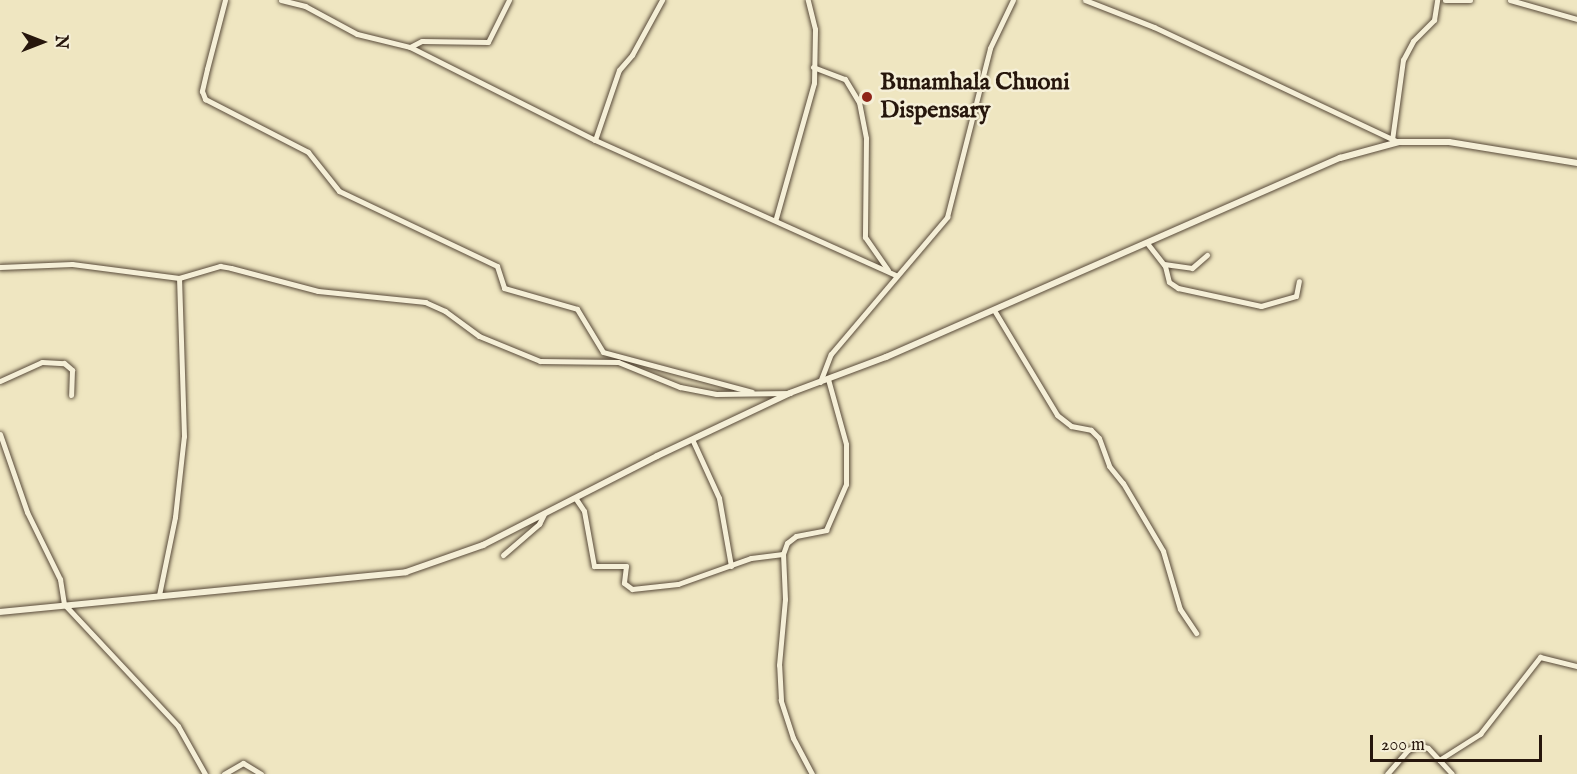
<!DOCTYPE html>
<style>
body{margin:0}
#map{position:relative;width:1577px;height:774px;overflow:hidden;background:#efe6c1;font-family:"IM FELL English",serif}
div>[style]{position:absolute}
.roads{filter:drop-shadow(0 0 2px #584a39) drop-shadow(0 0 2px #584a39)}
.minor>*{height:5px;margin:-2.5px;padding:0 2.5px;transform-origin:2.5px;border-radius:2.5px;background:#f5efd7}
.tertiary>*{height:6px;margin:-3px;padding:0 3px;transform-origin:3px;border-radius:3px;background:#f5efd7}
.dots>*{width:16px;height:16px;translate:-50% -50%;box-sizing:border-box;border:3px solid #f5efd7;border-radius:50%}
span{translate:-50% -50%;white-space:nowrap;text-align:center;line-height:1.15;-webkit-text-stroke:5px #f5efd7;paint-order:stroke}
.poi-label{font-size:24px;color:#26160c;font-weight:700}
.left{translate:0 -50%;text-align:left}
.north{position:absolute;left:12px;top:12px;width:60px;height:60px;-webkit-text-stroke:4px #f5efd7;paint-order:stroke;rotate:90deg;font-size:16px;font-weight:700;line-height:24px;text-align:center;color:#26160c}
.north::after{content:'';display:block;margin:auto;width:21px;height:27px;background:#26160c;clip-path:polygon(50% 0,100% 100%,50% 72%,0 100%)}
.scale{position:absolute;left:1370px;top:735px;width:172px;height:27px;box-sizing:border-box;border:3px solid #26160c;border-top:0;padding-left:8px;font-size:18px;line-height:21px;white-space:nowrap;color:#26160c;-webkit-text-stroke:4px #f5efd7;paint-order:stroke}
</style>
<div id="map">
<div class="roads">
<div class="minor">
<i style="left:225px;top:0;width:71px;rotate:104.6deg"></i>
<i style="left:207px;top:69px;width:23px;rotate:103deg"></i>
<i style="left:202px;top:91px;width:9px;rotate:69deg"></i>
<i style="left:205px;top:99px;width:116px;rotate:27.2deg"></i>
<i style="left:308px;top:152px;width:50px;rotate:51.5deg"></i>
<i style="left:339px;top:191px;width:175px;rotate:25.4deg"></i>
<i style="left:497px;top:266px;width:23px;rotate:72deg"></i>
<i style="left:504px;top:288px;width:76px;rotate:16deg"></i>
<i style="left:577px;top:309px;width:50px;rotate:58.8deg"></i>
<i style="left:603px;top:352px;width:154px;rotate:15deg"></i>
<i style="left:281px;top:0;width:25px;rotate:14deg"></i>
<i style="left:305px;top:6px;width:59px;rotate:28.3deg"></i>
<i style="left:357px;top:34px;width:55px;rotate:13.8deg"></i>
<i style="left:410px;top:47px;width:207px;rotate:26.7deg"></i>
<i style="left:595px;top:140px;width:330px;rotate:24.2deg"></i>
<i style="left:1085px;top:0;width:74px;rotate:21.4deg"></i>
<i style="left:1154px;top:27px;width:270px;rotate:25.2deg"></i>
<i style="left:1445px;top:0;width:25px"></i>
<i style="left:1510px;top:0;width:70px;rotate:15.8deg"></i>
<i style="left:410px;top:47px;width:13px;rotate:-27deg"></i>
<i style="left:422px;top:41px;width:66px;rotate:0.9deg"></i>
<i style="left:488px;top:42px;width:47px;rotate:-63.4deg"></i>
<i style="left:813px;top:67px;width:34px;rotate:21deg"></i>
<i style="left:845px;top:79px;width:27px;rotate:59deg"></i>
<i style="left:859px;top:102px;width:37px;rotate:79deg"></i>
<i style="left:866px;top:138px;width:99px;rotate:90.6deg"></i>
<i style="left:865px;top:237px;width:40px;rotate:55.1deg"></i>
<i style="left:595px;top:140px;width:74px;rotate:-71.1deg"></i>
<i style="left:619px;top:70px;width:20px;rotate:-49deg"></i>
<i style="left:632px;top:55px;width:63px;rotate:-61.4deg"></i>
<i style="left:1392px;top:140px;width:81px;rotate:-82.2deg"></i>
<i style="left:1403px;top:60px;width:21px;rotate:-62deg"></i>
<i style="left:1413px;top:41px;width:30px;rotate:-45deg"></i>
<i style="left:1434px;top:20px;width:20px;rotate:-81deg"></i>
<i style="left:776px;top:218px;width:140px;rotate:-74.3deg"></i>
<i style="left:814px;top:83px;width:54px;rotate:-88.9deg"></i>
<i style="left:815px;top:29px;width:30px;rotate:-104deg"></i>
<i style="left:1147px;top:243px;width:29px;rotate:52deg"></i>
<i style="left:1165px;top:266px;width:16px;rotate:76deg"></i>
<i style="left:1169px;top:282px;width:11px;rotate:34deg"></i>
<i style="left:1178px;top:288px;width:85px;rotate:12.2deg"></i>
<i style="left:1261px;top:306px;width:36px;rotate:-16deg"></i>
<i style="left:1296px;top:296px;width:15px;rotate:-79deg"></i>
<i style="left:1164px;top:264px;width:28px;rotate:8deg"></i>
<i style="left:1192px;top:268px;width:20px;rotate:-41deg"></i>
<i style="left:0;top:267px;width:72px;rotate:-2.4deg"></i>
<i style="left:72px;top:264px;width:108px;rotate:7.5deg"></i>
<i style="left:179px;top:278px;width:43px;rotate:-16.3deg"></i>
<i style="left:220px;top:266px;width:11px;rotate:10deg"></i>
<i style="left:231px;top:268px;width:90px;rotate:14.8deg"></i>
<i style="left:318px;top:291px;width:108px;rotate:5.9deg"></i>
<i style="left:425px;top:302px;width:22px;rotate:24deg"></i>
<i style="left:445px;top:311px;width:42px;rotate:36.3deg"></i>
<i style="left:479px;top:336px;width:66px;rotate:22.3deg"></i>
<i style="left:540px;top:361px;width:78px;rotate:0.7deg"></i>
<i style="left:618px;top:362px;width:67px;rotate:22deg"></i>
<i style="left:680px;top:387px;width:37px;rotate:11deg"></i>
<i style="left:716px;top:394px;width:74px;rotate:-0.8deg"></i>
<i style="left:994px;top:310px;width:122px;rotate:59deg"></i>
<i style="left:1057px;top:415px;width:18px;rotate:38deg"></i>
<i style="left:1071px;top:426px;width:20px;rotate:11deg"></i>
<i style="left:1091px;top:430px;width:11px;rotate:45deg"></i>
<i style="left:1099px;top:438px;width:30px;rotate:70deg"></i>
<i style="left:1109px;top:466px;width:22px;rotate:51deg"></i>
<i style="left:1123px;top:483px;width:79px;rotate:59.5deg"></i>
<i style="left:1163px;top:551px;width:60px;rotate:73.7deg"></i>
<i style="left:1180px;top:609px;width:29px;rotate:56deg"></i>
<i style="left:0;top:381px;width:46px;rotate:-24.3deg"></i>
<i style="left:42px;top:362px;width:22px;rotate:3deg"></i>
<i style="left:64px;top:363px;width:11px;rotate:41deg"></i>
<i style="left:72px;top:370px;width:25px;rotate:92deg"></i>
<i style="left:820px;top:382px;width:30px;rotate:-69deg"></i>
<i style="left:831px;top:354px;width:180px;rotate:-49.7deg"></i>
<i style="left:947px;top:217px;width:174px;rotate:-75.7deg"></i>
<i style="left:990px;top:48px;width:53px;rotate:-64.4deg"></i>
<i style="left:0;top:434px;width:83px;rotate:70.9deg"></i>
<i style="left:27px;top:512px;width:75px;rotate:63.8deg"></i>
<i style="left:60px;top:579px;width:25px;rotate:81deg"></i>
<i style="left:64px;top:604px;width:167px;rotate:46.9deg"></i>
<i style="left:178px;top:726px;width:55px;rotate:60.6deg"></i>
<i style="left:692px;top:439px;width:65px;rotate:65.4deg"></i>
<i style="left:719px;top:498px;width:69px;rotate:80deg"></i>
<i style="left:576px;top:499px;width:14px;rotate:56deg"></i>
<i style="left:584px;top:511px;width:56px;rotate:79.7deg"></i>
<i style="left:594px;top:566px;width:32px"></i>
<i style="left:626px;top:566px;width:17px;rotate:97deg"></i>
<i style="left:624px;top:583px;width:10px;rotate:37deg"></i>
<i style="left:632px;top:589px;width:46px;rotate:-6.2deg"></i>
<i style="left:678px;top:584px;width:77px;rotate:-19.6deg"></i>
<i style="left:751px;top:558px;width:32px;rotate:-7deg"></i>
<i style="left:503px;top:555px;width:48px;rotate:-40.7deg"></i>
<i style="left:539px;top:524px;width:11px;rotate:-63deg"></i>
<i style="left:159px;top:595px;width:80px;rotate:-78.4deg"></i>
<i style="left:175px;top:517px;width:81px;rotate:-83.7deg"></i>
<i style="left:184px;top:436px;width:158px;rotate:-91.8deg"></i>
<i style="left:1439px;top:760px;width:49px;rotate:-32.4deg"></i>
<i style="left:1480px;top:734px;width:98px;rotate:-52.1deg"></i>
<i style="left:1540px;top:657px;width:38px;rotate:14deg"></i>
<i style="left:224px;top:774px;width:22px;rotate:-30deg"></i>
<i style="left:243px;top:763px;width:21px;rotate:31deg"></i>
<i style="left:812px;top:774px;width:41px;rotate:-117.8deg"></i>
<i style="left:793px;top:738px;width:40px;rotate:-108deg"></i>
<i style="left:781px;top:700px;width:35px;rotate:-93deg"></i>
<i style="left:779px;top:665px;width:66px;rotate:-84.8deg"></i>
<i style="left:785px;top:599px;width:45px;rotate:-92.5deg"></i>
<i style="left:783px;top:554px;width:12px;rotate:-70deg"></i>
<i style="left:787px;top:543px;width:11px;rotate:-38deg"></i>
<i style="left:796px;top:536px;width:31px;rotate:-11deg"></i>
<i style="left:826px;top:530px;width:50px;rotate:-66.5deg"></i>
<i style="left:846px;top:484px;width:40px;rotate:-90deg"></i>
<i style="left:846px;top:444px;width:67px;rotate:-105.5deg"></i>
<i style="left:1387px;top:774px;width:32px;rotate:-49deg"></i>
<i style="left:1408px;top:750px;width:12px;rotate:-24deg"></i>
<i style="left:1419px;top:745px;width:9px;rotate:18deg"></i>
<i style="left:1428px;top:748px;width:35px;rotate:47deg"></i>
</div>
<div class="tertiary">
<i style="left:0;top:612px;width:408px;rotate:-5.6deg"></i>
<i style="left:406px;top:572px;width:82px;rotate:-19.3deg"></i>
<i style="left:483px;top:545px;width:195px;rotate:-27.1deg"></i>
<i style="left:657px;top:456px;width:147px;rotate:-25.3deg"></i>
<i style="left:790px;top:393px;width:103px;rotate:-20.6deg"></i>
<i style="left:886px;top:357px;width:496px;rotate:-23.7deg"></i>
<i style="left:1340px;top:158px;width:61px;rotate:-15.2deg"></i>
<i style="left:1399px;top:142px;width:50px"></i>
<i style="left:1449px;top:142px;width:130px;rotate:9.3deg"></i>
</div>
</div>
<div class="dots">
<i style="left:867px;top:97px;background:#8f2418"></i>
</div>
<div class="poi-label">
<span class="left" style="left:880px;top:97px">Bunamhala Chuoni<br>Dispensary</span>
</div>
<div class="north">N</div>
<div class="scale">200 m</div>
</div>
